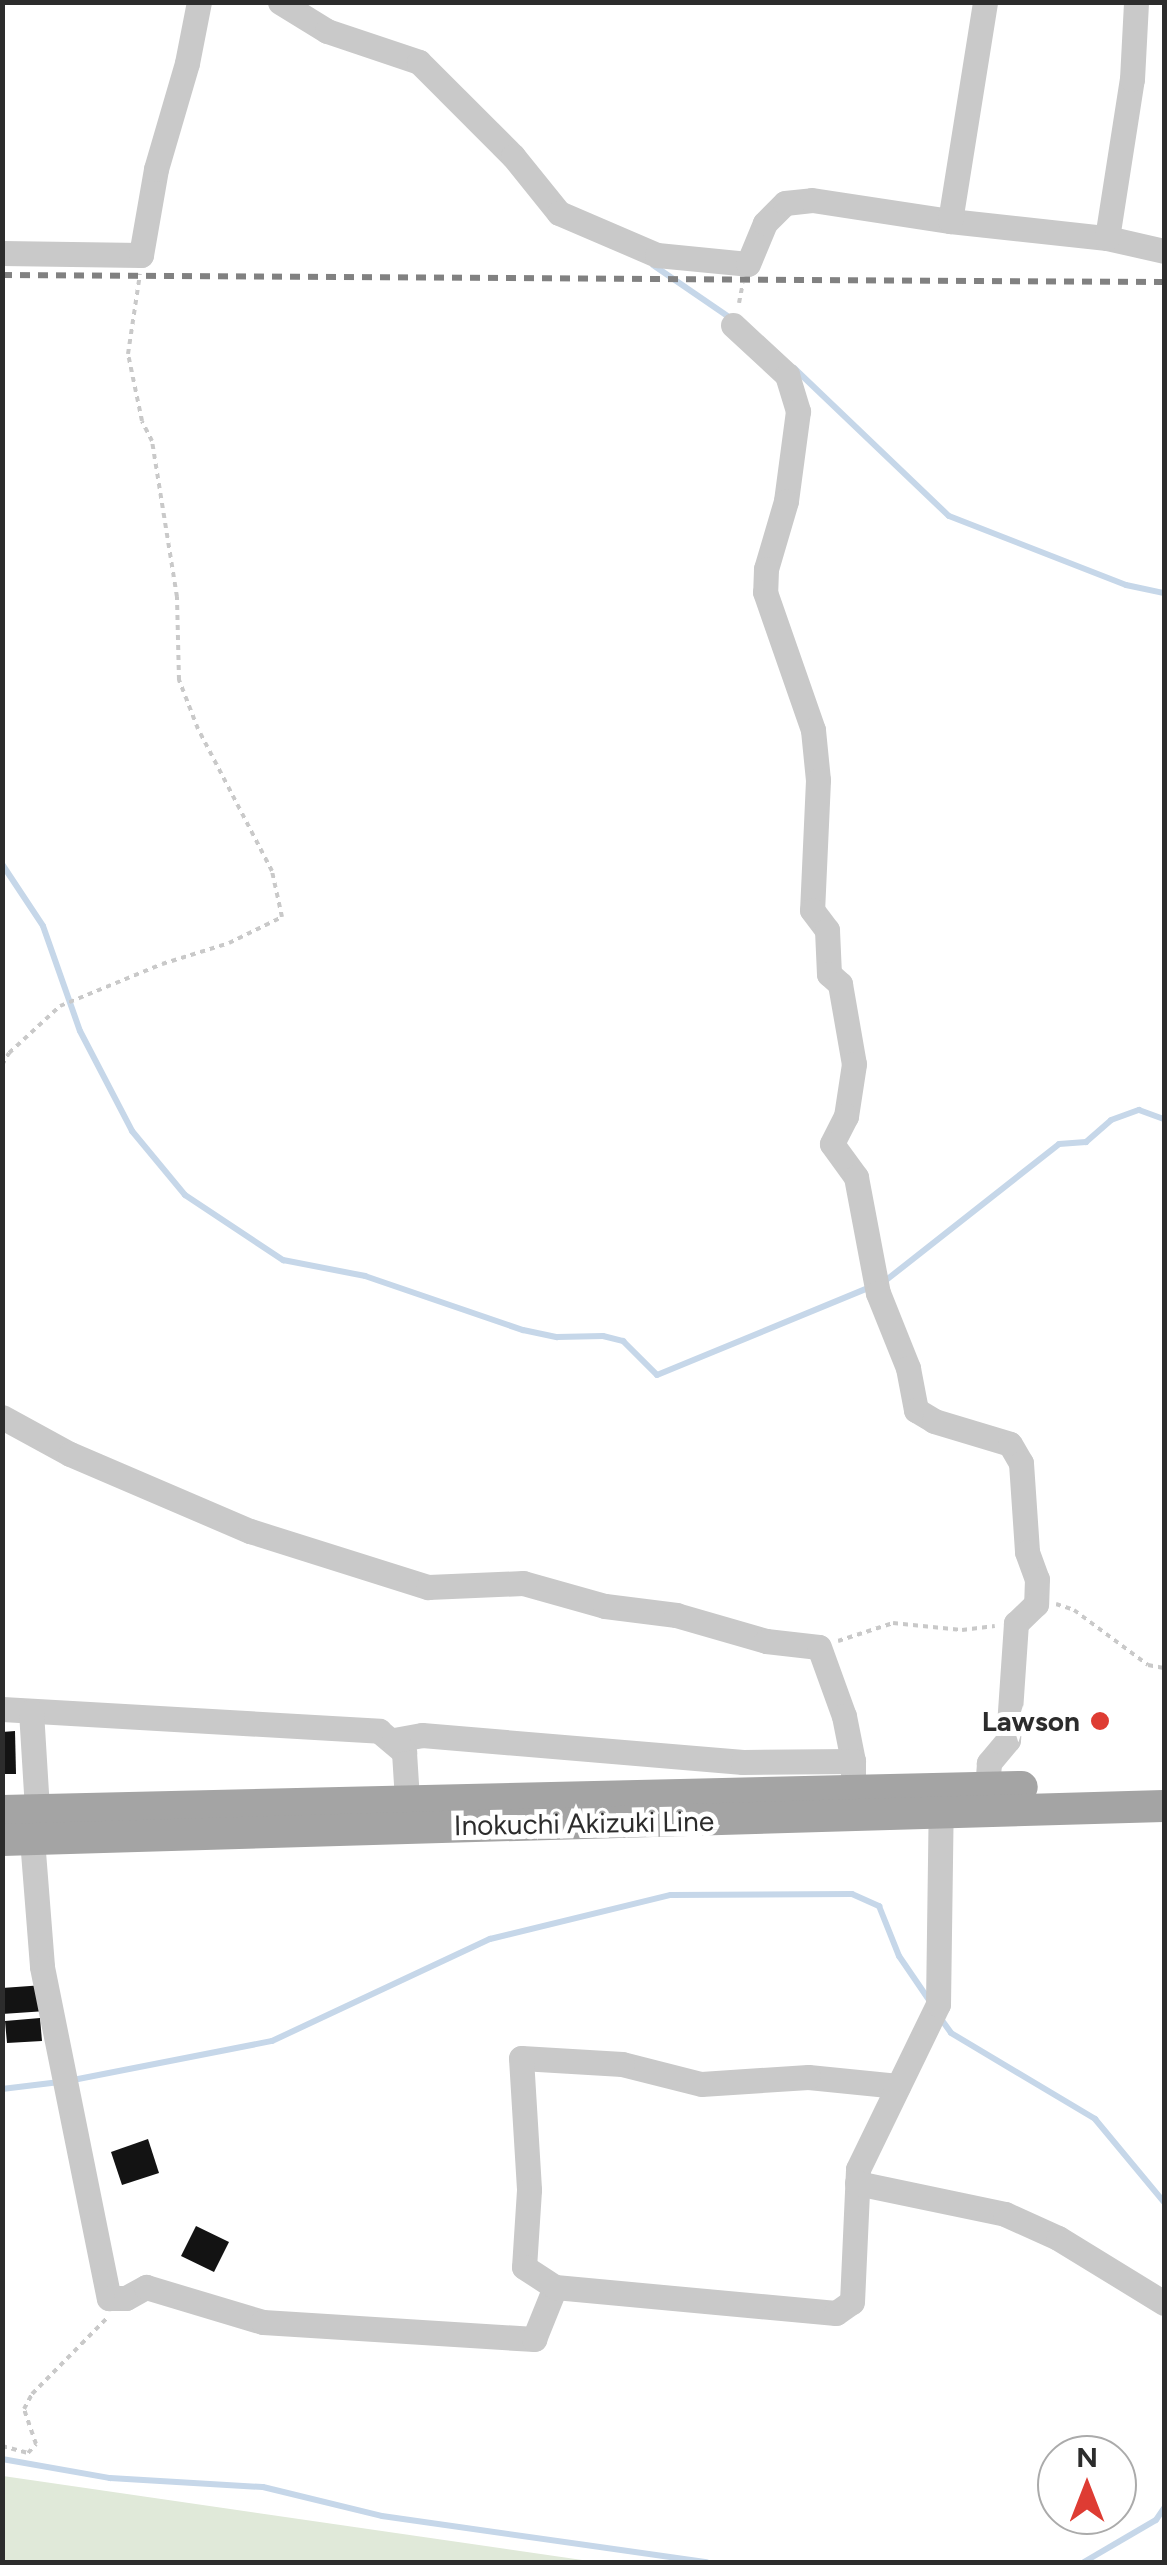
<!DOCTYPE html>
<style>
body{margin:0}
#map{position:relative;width:1167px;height:2565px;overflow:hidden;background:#fff;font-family:Figtree,sans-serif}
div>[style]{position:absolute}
.green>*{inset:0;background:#e0e9d9}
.stream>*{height:6px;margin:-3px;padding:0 3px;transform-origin:3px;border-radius:3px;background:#c6d7e9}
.building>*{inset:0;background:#131313}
.path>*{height:4px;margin-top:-2px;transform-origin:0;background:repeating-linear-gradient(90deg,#c9c9c9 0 5px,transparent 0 10px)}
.minor>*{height:25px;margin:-12.5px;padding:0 12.5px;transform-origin:12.5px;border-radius:12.5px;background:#c9c9c9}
.major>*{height:32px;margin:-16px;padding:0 16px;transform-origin:16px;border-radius:16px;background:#a4a4a4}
.rail>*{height:6px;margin-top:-3px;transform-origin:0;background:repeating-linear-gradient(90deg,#818181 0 10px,transparent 0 18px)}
.dots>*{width:28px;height:28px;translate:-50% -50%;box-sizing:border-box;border:5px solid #fff;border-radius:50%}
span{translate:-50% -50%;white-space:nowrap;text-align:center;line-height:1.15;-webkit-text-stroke:10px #fff;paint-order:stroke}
.poi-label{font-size:28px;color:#2c2c2c;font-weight:700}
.right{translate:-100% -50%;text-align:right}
.street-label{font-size:28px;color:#2c2c2c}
.frame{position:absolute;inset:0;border:5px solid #2c2c2c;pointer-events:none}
.north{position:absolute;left:1037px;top:2435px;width:100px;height:100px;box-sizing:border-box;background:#fff;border:2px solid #ababab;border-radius:50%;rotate:0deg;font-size:28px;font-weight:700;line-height:40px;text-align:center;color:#2c2c2c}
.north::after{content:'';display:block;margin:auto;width:35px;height:45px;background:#de3c33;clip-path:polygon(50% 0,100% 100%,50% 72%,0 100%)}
</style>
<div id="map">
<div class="green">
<i style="clip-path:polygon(3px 2476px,596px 2562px,3px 2562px)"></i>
</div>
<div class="stream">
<i style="left:653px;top:265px;width:92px;rotate:34.4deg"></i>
<i style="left:794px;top:368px;width:214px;rotate:43.7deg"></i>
<i style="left:949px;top:516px;width:190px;rotate:21.3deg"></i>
<i style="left:1126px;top:585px;width:39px;rotate:12deg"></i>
<i style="left:2px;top:864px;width:74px;rotate:56.5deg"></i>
<i style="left:43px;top:926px;width:111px;rotate:70.6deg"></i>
<i style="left:80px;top:1031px;width:113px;rotate:62.5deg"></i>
<i style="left:132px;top:1131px;width:83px;rotate:50.4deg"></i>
<i style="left:185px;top:1195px;width:118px;rotate:33.6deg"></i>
<i style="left:283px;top:1260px;width:84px;rotate:11deg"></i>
<i style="left:365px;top:1276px;width:167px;rotate:18.9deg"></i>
<i style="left:523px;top:1330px;width:35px;rotate:12deg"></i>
<i style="left:557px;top:1337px;width:46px;rotate:-1.2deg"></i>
<i style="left:603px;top:1336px;width:21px;rotate:14deg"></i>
<i style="left:623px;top:1341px;width:48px;rotate:45deg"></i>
<i style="left:657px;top:1375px;width:228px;rotate:-22.4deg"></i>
<i style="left:885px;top:1281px;width:221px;rotate:-38.2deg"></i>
<i style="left:1059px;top:1144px;width:27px;rotate:-4deg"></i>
<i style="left:1086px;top:1142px;width:33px;rotate:-41deg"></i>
<i style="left:1111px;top:1120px;width:30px;rotate:-20deg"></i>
<i style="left:1139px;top:1110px;width:27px;rotate:20deg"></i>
<i style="left:941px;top:2019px;width:17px;rotate:54deg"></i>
<i style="left:951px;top:2033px;width:168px;rotate:30.8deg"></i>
<i style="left:1095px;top:2119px;width:108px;rotate:50.3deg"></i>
<i style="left:73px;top:2080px;width:203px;rotate:-11.1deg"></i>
<i style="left:272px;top:2041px;width:241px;rotate:-25.1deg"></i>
<i style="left:490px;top:1939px;width:186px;rotate:-13.7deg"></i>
<i style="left:671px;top:1895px;width:181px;rotate:-0.3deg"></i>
<i style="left:852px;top:1894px;width:30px;rotate:24deg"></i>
<i style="left:879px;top:1906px;width:54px;rotate:68.2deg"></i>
<i style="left:899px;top:1956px;width:53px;rotate:55.7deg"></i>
<i style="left:2px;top:2089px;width:58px;rotate:-6.9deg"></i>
<i style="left:2px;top:2459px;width:110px;rotate:10deg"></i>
<i style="left:110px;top:2478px;width:153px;rotate:3.4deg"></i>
<i style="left:263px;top:2487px;width:122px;rotate:13.7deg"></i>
<i style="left:382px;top:2516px;width:328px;rotate:8.1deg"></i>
<i style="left:1084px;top:2562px;width:83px;rotate:-30.3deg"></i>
<i style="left:1156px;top:2520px;width:14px;rotate:-56deg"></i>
</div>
<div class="building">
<i style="clip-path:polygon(15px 1731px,16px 1774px,2px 1774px,2px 1732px)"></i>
<i style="clip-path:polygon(44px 1985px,46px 2011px,2px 2014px,2px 1988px)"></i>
<i style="clip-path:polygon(40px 2018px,42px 2041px,7px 2043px,5px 2021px)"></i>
<i style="clip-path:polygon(148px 2139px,159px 2173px,122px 2185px,111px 2152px)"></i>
<i style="clip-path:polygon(196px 2226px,229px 2242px,214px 2272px,181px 2256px)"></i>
</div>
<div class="path">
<i style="left:739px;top:303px;width:20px;rotate:-79deg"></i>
<i style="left:2px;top:1065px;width:14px;rotate:-60deg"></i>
<i style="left:9px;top:1053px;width:69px;rotate:-42.7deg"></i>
<i style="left:60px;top:1006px;width:110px;rotate:-22.4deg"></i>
<i style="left:162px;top:964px;width:70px;rotate:-17.4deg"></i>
<i style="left:229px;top:943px;width:59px;rotate:-26.1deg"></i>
<i style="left:282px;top:917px;width:47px;rotate:-102.3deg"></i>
<i style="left:272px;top:871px;width:160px;rotate:-117.5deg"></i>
<i style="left:198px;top:729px;width:53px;rotate:-111.2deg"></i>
<i style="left:179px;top:680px;width:83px;rotate:-91.4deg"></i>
<i style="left:177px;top:597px;width:158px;rotate:-99.1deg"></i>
<i style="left:152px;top:441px;width:22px;rotate:-117deg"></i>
<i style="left:142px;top:421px;width:68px;rotate:-101.8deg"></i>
<i style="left:128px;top:354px;width:81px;rotate:-81.5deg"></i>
<i style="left:1056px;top:1604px;width:19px;rotate:18deg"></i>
<i style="left:1074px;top:1610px;width:92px;rotate:36.6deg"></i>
<i style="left:1148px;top:1665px;width:16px;rotate:11deg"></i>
<i style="left:838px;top:1641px;width:58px;rotate:-18.1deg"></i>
<i style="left:893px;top:1623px;width:69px;rotate:5.8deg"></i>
<i style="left:962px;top:1630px;width:33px;rotate:-7deg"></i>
<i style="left:2px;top:2446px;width:27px;rotate:15deg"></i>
<i style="left:28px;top:2453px;width:12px;rotate:-48deg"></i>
<i style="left:36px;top:2444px;width:37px;rotate:-109deg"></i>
<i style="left:24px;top:2409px;width:17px;rotate:-62deg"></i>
<i style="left:32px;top:2394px;width:107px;rotate:-45.4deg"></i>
</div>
<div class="minor">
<i style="left:280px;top:2px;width:55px;rotate:31.7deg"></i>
<i style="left:327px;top:31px;width:97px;rotate:18.6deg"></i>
<i style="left:419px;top:62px;width:133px;rotate:45deg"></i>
<i style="left:513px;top:156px;width:73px;rotate:51.1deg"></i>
<i style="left:559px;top:213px;width:107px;rotate:23.2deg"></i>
<i style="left:657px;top:255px;width:91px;rotate:5.6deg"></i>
<i style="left:748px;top:264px;width:44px;rotate:-67.5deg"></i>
<i style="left:765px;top:223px;width:28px;rotate:-45deg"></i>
<i style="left:785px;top:203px;width:27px;rotate:-6deg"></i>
<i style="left:812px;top:200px;width:140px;rotate:8.7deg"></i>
<i style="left:950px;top:221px;width:158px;rotate:6.2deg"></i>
<i style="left:1107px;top:238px;width:58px;rotate:12.8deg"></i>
<i style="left:950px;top:221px;width:222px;rotate:-80.9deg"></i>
<i style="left:1107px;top:238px;width:161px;rotate:-81.1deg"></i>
<i style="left:1132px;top:79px;width:77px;rotate:-87deg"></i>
<i style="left:2px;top:253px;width:139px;rotate:0.8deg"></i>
<i style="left:141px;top:255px;width:87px;rotate:-80.1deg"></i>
<i style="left:156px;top:169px;width:110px;rotate:-73.7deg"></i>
<i style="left:187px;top:63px;width:62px;rotate:-78.9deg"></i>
<i style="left:733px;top:325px;width:74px;rotate:42.8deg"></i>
<i style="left:787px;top:375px;width:38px;rotate:73deg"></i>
<i style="left:798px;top:411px;width:91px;rotate:97.6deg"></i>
<i style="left:786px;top:501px;width:71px;rotate:106.4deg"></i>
<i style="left:766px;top:569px;width:23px;rotate:92deg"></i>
<i style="left:765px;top:592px;width:146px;rotate:70.8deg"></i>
<i style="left:813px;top:730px;width:50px;rotate:84.3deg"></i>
<i style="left:818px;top:780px;width:130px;rotate:92.6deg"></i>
<i style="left:812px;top:910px;width:25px;rotate:53deg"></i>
<i style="left:827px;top:930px;width:44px;rotate:87.4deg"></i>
<i style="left:829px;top:974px;width:15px;rotate:42deg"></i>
<i style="left:840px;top:984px;width:81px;rotate:80.1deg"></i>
<i style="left:854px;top:1064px;width:53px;rotate:98.7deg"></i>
<i style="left:846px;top:1116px;width:31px;rotate:117deg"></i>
<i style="left:832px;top:1144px;width:41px;rotate:54deg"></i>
<i style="left:856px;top:1177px;width:118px;rotate:79.3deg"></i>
<i style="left:878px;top:1293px;width:81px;rotate:68.2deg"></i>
<i style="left:908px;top:1368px;width:43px;rotate:79.2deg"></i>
<i style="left:916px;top:1410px;width:21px;rotate:31deg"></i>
<i style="left:934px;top:1421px;width:79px;rotate:16.8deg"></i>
<i style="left:1010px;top:1444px;width:22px;rotate:60deg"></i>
<i style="left:1021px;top:1463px;width:89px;rotate:86.1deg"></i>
<i style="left:1027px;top:1552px;width:29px;rotate:70deg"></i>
<i style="left:1037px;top:1579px;width:25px;rotate:92deg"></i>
<i style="left:1036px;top:1604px;width:28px;rotate:136deg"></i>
<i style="left:1016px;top:1623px;width:117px;rotate:93.9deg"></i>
<i style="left:1008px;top:1740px;width:30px;rotate:130deg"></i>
<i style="left:989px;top:1763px;width:40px;rotate:94.3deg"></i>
<i style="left:2px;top:1417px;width:77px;rotate:28.6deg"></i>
<i style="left:70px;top:1454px;width:196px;rotate:23.2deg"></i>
<i style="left:250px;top:1531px;width:187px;rotate:17.5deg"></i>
<i style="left:428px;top:1587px;width:95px;rotate:-2.4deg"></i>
<i style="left:523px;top:1583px;width:85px;rotate:15.7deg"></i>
<i style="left:605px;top:1606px;width:72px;rotate:7.2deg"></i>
<i style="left:676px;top:1615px;width:94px;rotate:16.1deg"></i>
<i style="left:766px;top:1641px;width:53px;rotate:6.5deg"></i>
<i style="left:819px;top:1647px;width:73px;rotate:70.1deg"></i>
<i style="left:844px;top:1716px;width:46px;rotate:78.7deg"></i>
<i style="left:853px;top:1761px;width:32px;rotate:90deg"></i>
<i style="left:2px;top:1709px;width:378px;rotate:3.3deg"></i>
<i style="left:379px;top:1731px;width:33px;rotate:40deg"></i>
<i style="left:404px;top:1752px;width:64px;rotate:86.4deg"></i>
<i style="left:31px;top:1711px;width:113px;rotate:86.5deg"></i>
<i style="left:394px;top:1740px;width:28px;rotate:-10deg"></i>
<i style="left:422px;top:1735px;width:322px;rotate:4.8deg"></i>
<i style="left:743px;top:1762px;width:110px;rotate:-0.5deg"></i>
<i style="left:32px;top:1839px;width:128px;rotate:85.5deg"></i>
<i style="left:42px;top:1967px;width:338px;rotate:78.6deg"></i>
<i style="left:109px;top:2298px;width:17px"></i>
<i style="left:126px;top:2298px;width:23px;rotate:-29deg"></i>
<i style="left:146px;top:2287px;width:122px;rotate:16.7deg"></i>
<i style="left:263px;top:2322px;width:272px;rotate:3.6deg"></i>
<i style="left:534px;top:2339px;width:56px;rotate:-68deg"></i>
<i style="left:898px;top:2086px;width:90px;rotate:-174.3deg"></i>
<i style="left:808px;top:2077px;width:107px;rotate:176.3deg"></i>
<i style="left:701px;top:2084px;width:81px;rotate:-165.8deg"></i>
<i style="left:622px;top:2064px;width:101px;rotate:-176.6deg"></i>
<i style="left:521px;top:2058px;width:132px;rotate:86.5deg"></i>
<i style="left:529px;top:2190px;width:77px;rotate:93.7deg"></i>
<i style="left:524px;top:2267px;width:37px;rotate:33deg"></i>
<i style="left:555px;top:2287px;width:282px;rotate:5.3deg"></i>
<i style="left:836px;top:2313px;width:19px;rotate:-35deg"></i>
<i style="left:852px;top:2302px;width:133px;rotate:-87.4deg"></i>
<i style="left:858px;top:2169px;width:183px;rotate:-64.1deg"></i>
<i style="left:938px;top:2004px;width:208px;rotate:-89.2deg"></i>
<i style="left:857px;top:2183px;width:151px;rotate:11.8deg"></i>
<i style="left:1005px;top:2214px;width:58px;rotate:24.4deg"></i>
<i style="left:1058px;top:2238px;width:124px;rotate:31.5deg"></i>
</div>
<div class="major">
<i style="left:2px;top:1811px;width:1020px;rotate:-1.35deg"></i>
<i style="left:2px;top:1840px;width:1162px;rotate:-1.68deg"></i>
</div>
<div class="rail">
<i style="left:2px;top:275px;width:1162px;rotate:0.35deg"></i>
</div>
<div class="dots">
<i style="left:1100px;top:1721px;background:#de3c33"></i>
</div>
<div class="poi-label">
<span class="right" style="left:1080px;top:1721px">Lawson</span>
</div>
<div class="street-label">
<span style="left:584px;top:1823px;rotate:-1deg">Inokuchi Akizuki Line</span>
</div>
<div class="frame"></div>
<div class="north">N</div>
</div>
